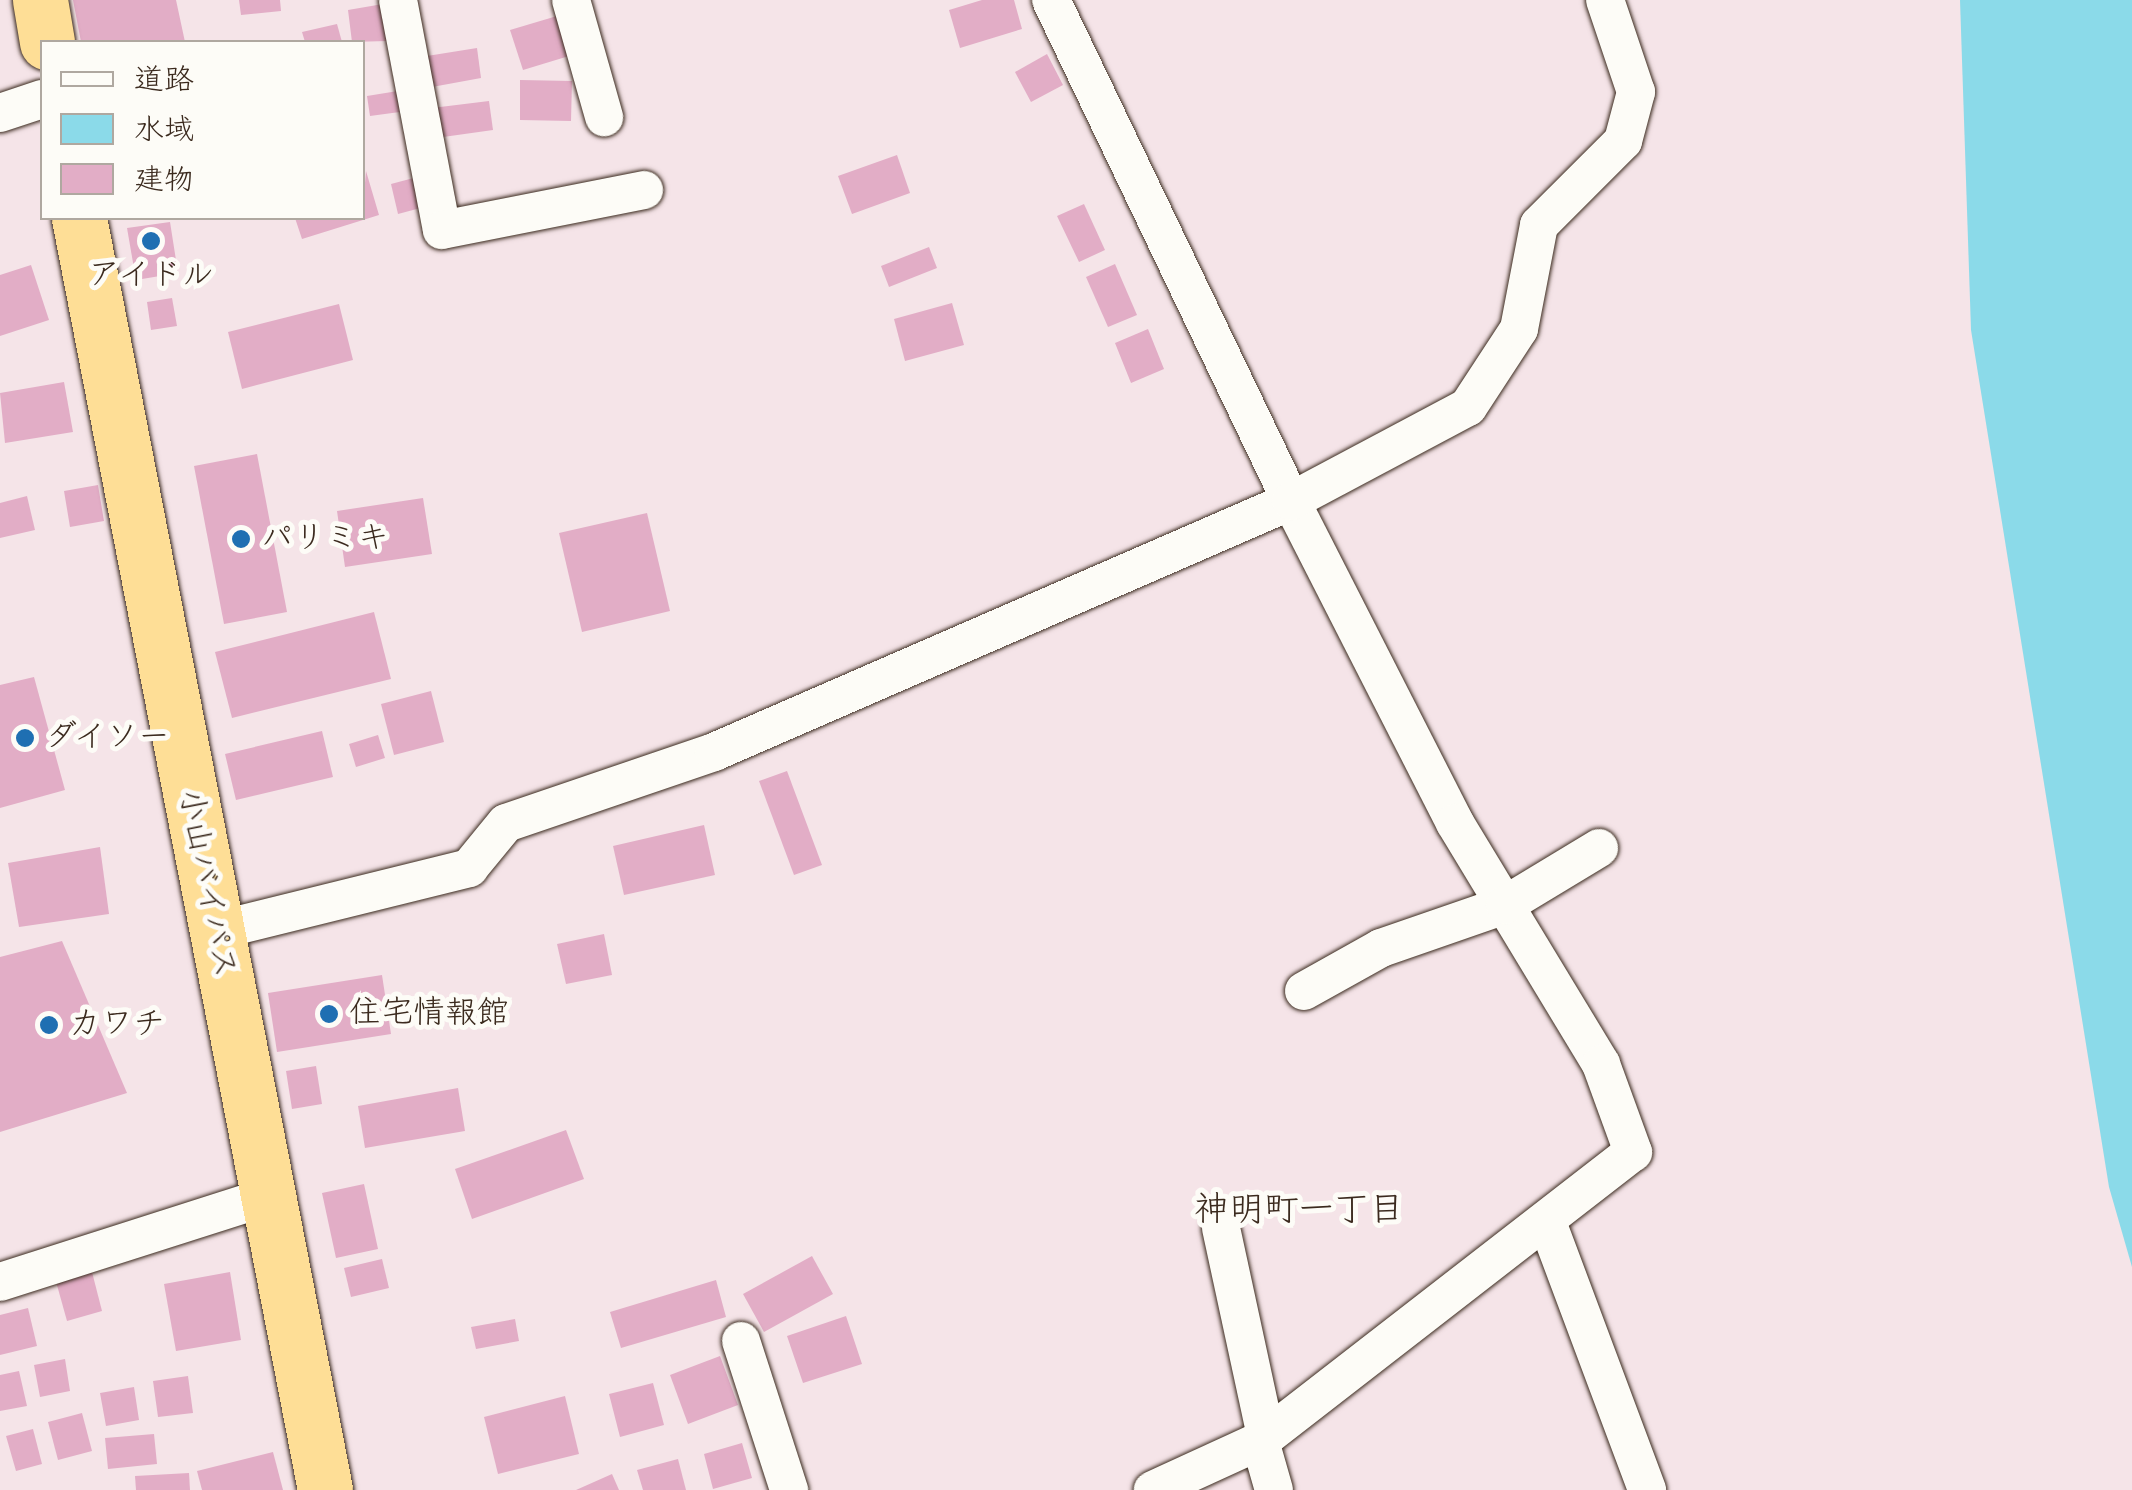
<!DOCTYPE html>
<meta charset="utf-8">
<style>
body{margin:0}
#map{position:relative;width:2132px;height:1490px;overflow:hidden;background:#f5e4e8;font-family:Kalam,"Klee One",sans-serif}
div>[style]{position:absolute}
.water>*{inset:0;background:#8bdae9}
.building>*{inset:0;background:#e2adc6}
.roads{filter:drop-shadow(0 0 2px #3b2a1e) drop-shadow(0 0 2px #3b2a1e)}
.minor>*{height:38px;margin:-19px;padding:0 19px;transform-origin:19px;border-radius:19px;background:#fdfcf7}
.highway>*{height:55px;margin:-27.5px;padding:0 27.5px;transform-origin:27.5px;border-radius:27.5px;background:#fede96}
.dots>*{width:28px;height:28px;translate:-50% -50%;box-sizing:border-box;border:5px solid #fdfcf7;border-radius:50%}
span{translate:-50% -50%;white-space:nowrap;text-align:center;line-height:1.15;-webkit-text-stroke:10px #fdfcf7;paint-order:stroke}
.poi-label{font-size:32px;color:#3b2a1e}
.left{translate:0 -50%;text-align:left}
.street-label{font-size:32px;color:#3b2a1e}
.neighbourhood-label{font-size:35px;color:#3b2a1e}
.legend{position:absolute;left:40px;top:40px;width:325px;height:180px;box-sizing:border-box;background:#fdfcf7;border:2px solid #afa8a0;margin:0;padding:12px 18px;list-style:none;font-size:30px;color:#3b2a1e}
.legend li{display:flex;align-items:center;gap:20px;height:50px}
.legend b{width:50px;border:2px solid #afa8a0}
</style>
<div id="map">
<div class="water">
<i style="clip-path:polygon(1960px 0,2132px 0,2132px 1267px,2109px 1187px,1971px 330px)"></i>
</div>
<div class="building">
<i style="clip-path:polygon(73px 0,176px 0,185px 42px,81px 42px)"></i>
<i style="clip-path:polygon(239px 0,280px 0,281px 11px,241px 15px)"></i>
<i style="clip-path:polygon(982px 0,1014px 0,1022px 29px,960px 48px,949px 10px)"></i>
<i style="clip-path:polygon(383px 4px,387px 41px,352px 42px,348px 10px)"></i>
<i style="clip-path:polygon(557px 16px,569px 56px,523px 70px,510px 30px)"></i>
<i style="clip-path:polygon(337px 24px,342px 42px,305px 42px,302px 32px)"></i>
<i style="clip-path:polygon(477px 48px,481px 78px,432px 87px,427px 56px)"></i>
<i style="clip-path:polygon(1047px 54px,1063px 85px,1031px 102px,1015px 72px)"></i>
<i style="clip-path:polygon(520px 80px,572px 81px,571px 121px,520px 120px)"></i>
<i style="clip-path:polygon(404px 90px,407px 111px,370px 116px,367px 96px)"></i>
<i style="clip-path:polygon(489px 101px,493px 130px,436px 138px,432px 108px)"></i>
<i style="clip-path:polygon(897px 155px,910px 193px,852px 214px,838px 176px)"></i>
<i style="clip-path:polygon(366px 171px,379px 215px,302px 239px,295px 218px,362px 218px)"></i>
<i style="clip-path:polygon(421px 176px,428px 206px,398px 214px,391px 184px)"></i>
<i style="clip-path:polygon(1084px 204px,1105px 250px,1079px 262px,1057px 216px)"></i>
<i style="clip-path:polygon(170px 222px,178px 273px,136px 280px,127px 228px)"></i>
<i style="clip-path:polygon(929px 247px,937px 268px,889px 287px,881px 266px)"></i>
<i style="clip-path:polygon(1115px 264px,1137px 315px,1108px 327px,1086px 277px)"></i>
<i style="clip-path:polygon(31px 265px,49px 320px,0 336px,0 275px)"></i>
<i style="clip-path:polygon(172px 298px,177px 326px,151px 330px,147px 302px)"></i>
<i style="clip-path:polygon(952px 303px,964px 345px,905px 361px,894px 319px)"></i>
<i style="clip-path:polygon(339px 304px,353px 360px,242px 389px,228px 332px)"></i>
<i style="clip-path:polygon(1148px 329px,1164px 369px,1131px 383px,1115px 343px)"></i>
<i style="clip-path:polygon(64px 382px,73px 432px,5px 443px,0 393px)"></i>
<i style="clip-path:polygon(257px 454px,287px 612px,224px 624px,194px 466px)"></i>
<i style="clip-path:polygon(98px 485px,104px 521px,70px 527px,64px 491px)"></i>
<i style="clip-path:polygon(27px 496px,35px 530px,0 538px,0 503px)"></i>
<i style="clip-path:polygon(423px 498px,432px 554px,345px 567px,337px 511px)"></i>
<i style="clip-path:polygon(647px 513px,670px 611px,582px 632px,559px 533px)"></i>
<i style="clip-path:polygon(374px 612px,391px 679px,232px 718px,215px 652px)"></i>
<i style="clip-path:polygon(34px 677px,65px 790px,0 808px,0 685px)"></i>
<i style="clip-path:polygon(431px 691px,444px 742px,394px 755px,381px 704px)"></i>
<i style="clip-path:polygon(322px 731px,333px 777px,236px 800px,225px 754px)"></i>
<i style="clip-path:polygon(378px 735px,385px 758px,356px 767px,349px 744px)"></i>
<i style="clip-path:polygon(787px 771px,822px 865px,794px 875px,759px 781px)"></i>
<i style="clip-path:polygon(704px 825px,715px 875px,624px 895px,613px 846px)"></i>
<i style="clip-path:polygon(100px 847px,109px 914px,19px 927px,8px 863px)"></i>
<i style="clip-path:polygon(604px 934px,612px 975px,566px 984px,557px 944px)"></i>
<i style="clip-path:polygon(62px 941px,127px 1093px,0 1132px,0 957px)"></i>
<i style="clip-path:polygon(382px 975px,391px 1034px,277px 1052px,268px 993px)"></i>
<i style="clip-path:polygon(316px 1066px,322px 1104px,292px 1109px,286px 1071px)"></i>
<i style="clip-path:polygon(458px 1088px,465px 1131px,365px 1148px,358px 1106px)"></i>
<i style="clip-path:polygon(566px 1130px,584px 1179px,472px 1219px,455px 1169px)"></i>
<i style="clip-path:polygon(364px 1184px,378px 1249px,336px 1258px,322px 1193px)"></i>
<i style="clip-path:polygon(812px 1256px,833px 1294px,764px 1332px,743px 1294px)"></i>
<i style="clip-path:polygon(382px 1259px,389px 1288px,351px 1297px,344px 1268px)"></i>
<i style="clip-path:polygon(91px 1268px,102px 1311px,67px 1321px,55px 1278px)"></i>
<i style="clip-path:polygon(230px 1272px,241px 1340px,176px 1351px,164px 1284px)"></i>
<i style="clip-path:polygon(716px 1280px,726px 1317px,621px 1348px,610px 1312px)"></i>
<i style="clip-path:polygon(28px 1308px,37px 1346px,0 1355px,0 1315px)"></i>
<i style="clip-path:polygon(846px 1316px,862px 1364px,803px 1383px,787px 1336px)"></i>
<i style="clip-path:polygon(515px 1319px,519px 1341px,476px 1349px,471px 1327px)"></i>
<i style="clip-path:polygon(720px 1356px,738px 1405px,688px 1424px,670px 1375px)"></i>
<i style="clip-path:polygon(65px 1359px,70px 1391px,40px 1397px,34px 1365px)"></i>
<i style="clip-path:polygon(19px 1371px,27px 1406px,0 1411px,0 1375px)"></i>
<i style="clip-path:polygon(188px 1376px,193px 1413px,158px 1417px,153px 1381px)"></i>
<i style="clip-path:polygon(653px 1383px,664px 1425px,620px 1437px,609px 1394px)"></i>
<i style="clip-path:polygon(134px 1387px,139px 1420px,106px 1426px,100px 1393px)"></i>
<i style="clip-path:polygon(565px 1396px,579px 1454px,498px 1474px,484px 1417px)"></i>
<i style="clip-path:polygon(82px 1413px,92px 1451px,58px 1460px,48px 1422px)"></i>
<i style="clip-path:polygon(33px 1429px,42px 1464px,16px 1471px,6px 1436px)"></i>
<i style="clip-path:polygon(154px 1434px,157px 1464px,108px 1469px,105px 1438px)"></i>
<i style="clip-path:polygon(742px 1443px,752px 1478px,713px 1489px,704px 1454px)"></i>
<i style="clip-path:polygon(273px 1452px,283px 1490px,202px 1490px,197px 1471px)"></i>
<i style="clip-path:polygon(678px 1459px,686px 1490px,643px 1490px,637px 1470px)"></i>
<i style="clip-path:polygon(189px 1473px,190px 1490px,136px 1490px,135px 1476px)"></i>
<i style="clip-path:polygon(612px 1474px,619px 1490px,576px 1490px)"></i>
</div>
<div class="roads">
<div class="minor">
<i style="left:398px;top:0;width:234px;rotate:79.2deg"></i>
<i style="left:442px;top:230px;width:206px;rotate:-11.2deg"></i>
<i style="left:571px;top:0;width:122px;rotate:74.2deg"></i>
<i style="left:1051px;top:0;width:556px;rotate:64.4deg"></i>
<i style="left:1291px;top:501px;width:361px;rotate:63deg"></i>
<i style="left:1455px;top:823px;width:282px;rotate:58.8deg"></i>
<i style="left:1601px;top:1064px;width:94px;rotate:70deg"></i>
<i style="left:1633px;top:1152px;width:472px;rotate:142.2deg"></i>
<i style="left:1260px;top:1441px;width:118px;rotate:155.4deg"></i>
<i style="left:0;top:113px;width:44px;rotate:-18.4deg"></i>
<i style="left:215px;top:931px;width:262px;rotate:-13.9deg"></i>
<i style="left:469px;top:868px;width:58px;rotate:-50.6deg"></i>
<i style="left:506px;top:823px;width:220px;rotate:-18.8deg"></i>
<i style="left:714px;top:752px;width:629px;rotate:-23.51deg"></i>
<i style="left:1291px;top:501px;width:200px;rotate:-28deg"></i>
<i style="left:1468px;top:407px;width:93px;rotate:-56.8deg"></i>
<i style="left:1519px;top:329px;width:106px;rotate:-79.1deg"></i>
<i style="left:1539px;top:225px;width:119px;rotate:-45deg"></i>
<i style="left:1623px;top:141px;width:51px;rotate:-75.1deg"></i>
<i style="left:1636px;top:92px;width:97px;rotate:-108.6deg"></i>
<i style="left:1304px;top:991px;width:88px;rotate:-29.2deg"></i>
<i style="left:1381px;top:948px;width:131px;rotate:-19.1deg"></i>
<i style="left:1505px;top:905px;width:110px;rotate:-31.2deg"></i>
<i style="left:1547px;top:1222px;width:286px;rotate:69.5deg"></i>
<i style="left:1221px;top:1228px;width:214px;rotate:77.8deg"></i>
<i style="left:0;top:1282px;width:279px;rotate:-17.7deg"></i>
<i style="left:741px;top:1341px;width:157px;rotate:72.1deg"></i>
<i style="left:1260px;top:1441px;width:51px;rotate:74.1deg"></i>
</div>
<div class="highway">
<i style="left:40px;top:0;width:43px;rotate:80.5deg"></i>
<i style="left:79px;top:218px;width:1296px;rotate:79.05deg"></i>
</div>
</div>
<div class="dots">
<i style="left:151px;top:241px;background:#1f6fb2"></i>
<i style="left:241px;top:539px;background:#1f6fb2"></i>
<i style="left:25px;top:738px;background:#1f6fb2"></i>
<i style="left:329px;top:1014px;background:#1f6fb2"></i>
<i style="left:49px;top:1025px;background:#1f6fb2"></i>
</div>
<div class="poi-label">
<span style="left:151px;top:276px">アイドル</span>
<span class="left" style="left:261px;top:539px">パリミキ</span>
<span class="left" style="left:45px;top:738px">ダイソー</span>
<span class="left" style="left:349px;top:1014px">住宅情報館</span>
<span class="left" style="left:69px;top:1025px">カワチ</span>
</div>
<div class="street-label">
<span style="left:206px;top:884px;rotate:79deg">小山バイパス</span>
</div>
<div class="neighbourhood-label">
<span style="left:1299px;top:1211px">神明町一丁目</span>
</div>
<ul class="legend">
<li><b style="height:12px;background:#fdfcf7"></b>道路</li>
<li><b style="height:28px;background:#8bdae9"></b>水域</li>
<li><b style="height:28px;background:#e2adc6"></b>建物</li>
</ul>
</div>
